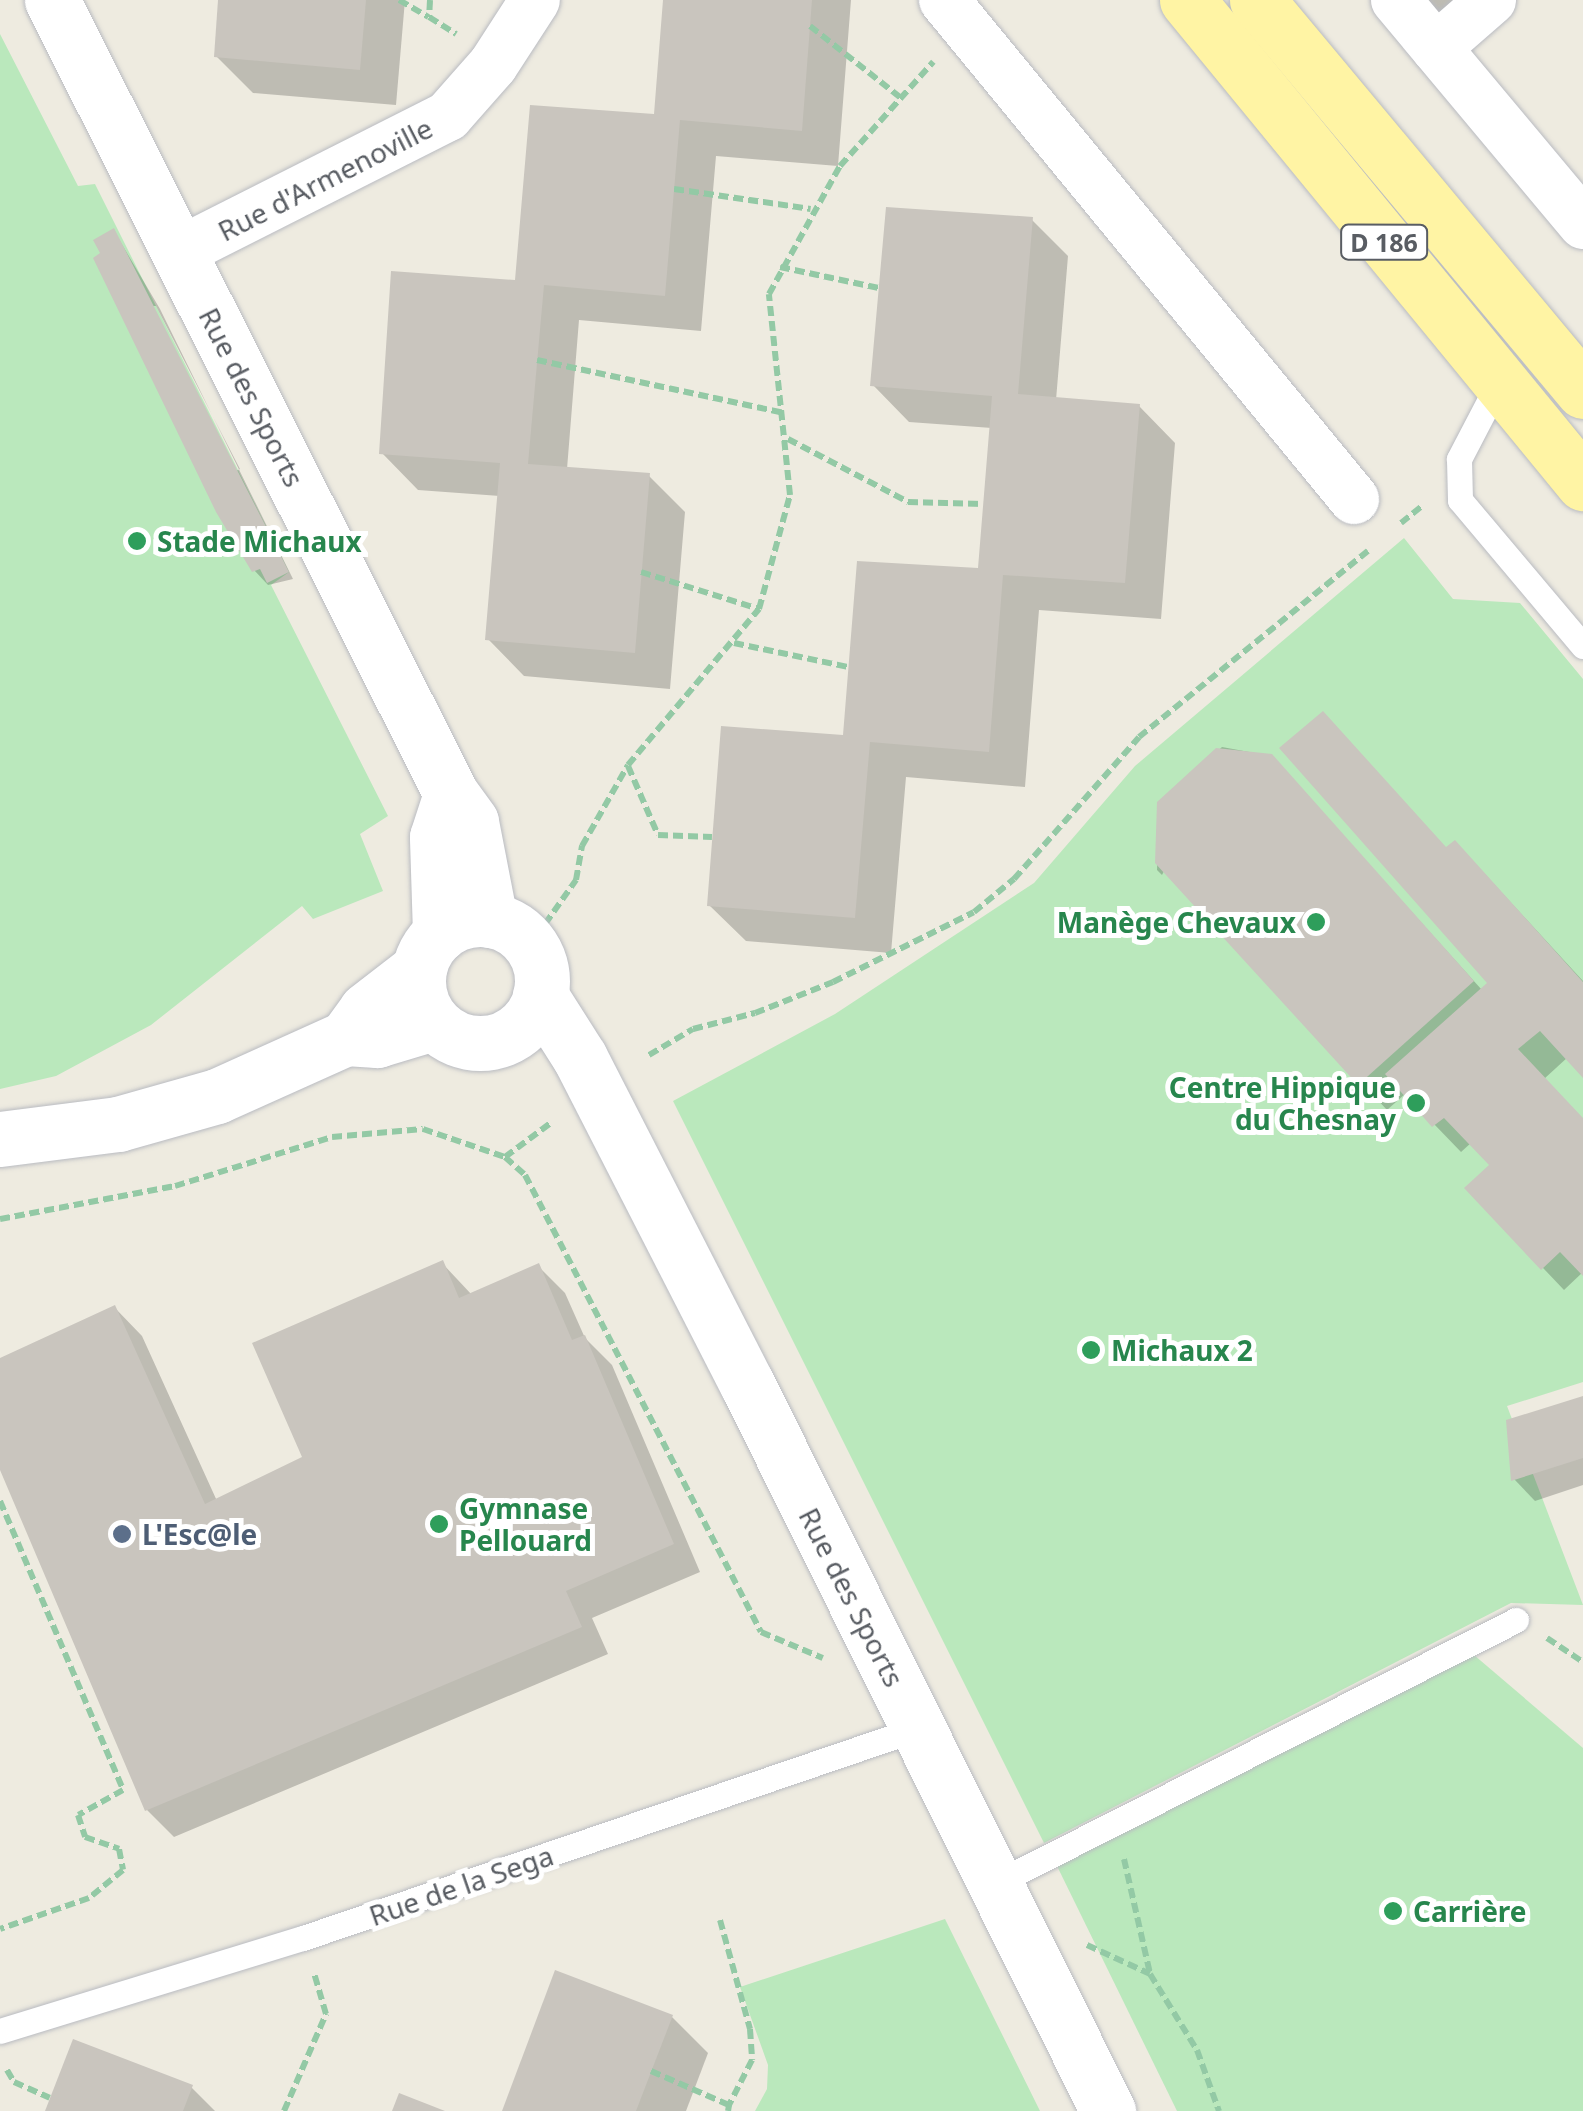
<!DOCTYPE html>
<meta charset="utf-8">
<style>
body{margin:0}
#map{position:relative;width:1583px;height:2111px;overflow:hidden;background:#eeebe0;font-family:"Noto Sans",sans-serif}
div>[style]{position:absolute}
.green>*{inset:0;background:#bae8bc}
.shadow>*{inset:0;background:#0003}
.building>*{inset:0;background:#c9c5be}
.path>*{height:6px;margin-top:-3px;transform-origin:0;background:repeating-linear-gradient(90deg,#93c9a5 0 10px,transparent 0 15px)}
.roads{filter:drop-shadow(0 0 2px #b9bbc1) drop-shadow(0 0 2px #b9bbc1)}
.service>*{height:25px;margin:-12.5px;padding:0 12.5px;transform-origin:12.5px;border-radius:12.5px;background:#fff}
.minor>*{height:50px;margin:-25px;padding:0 25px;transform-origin:25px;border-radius:25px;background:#fff}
.tertiary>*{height:55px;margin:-27.5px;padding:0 27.5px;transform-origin:27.5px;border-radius:27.5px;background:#fff}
.secondary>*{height:55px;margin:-27.5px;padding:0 27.5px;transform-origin:27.5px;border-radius:27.5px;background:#fff}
.secondary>.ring{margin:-27.5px;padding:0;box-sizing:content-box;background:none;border:55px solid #fff;border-radius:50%}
.primary>*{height:55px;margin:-27.5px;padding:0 27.5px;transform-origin:27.5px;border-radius:27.5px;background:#fff4a4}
.dots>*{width:28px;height:28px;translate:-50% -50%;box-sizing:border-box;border:5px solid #fff;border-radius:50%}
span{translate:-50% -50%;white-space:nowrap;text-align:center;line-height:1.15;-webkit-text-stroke:10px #fff;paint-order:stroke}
.shield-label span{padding:2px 8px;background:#fff;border:2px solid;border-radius:8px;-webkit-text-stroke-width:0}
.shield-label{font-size:25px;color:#595d63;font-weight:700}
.street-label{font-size:28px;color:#595d63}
.leisure-label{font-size:28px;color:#27864d;font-weight:700}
.left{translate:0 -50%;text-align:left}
.right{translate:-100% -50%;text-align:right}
.service-label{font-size:28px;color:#4e5e75;font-weight:700}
</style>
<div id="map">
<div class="green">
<i style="clip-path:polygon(0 34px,78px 186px,95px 184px,289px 572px,271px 585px,388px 816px,360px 834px,383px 891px,313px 919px,302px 906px,151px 1025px,56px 1076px,0 1089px)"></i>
<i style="clip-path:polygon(1404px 538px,1453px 599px,1520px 603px,1583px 679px,1583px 1382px,1507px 1406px,1583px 1605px,1511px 1603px,1044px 1843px,673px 1101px,835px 1014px,1034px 883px,1135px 766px)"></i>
<i style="clip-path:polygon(1474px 1655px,1583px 1748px,1583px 2111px,1177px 2111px,1057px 1866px)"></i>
<i style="clip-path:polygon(945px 1919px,1040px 2111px,755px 2111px,767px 2089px,768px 2065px,740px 1987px)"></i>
</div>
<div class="shadow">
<i style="clip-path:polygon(221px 0,405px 0,396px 105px,253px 93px,216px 56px)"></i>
<i style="clip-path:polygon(665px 0,851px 0,838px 166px,716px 156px,701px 331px,579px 320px,567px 469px,648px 475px,685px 512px,670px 689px,524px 676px,488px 639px,500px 496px,418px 490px,382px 453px,656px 117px)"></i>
<i style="clip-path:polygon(1426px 0,1468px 0,1447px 22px)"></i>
<i style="clip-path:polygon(1032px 220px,1068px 256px,1056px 400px,1139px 406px,1175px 443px,1161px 619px,1039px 610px,1025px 787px,906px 777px,891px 953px,746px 941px,709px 905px,980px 571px,992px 428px,909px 422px,873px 385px)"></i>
<i style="clip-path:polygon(evenodd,114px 231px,160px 309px,293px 579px,268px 585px,254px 570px,107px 252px,114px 231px,151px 306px,156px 306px,240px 469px,236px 471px,151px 306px)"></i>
<i style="clip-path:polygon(1222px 747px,1271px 756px,1482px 990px,1491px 983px,1447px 849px,1482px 871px,1583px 981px,1583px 1074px,1568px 1057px,1544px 1079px,1583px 1120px,1583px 1272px,1564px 1290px,1467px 1188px,1492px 1165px,1471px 1143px,1461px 1152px,1405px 1094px,1387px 1110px,1165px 869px,1162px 875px,1157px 870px,1159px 804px)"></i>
<i style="clip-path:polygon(442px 1263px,472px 1295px,538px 1266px,565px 1293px,585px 1338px,612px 1365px,700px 1572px,592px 1618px,608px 1654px,174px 1837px,147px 1810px,0 1463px,0 1361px,115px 1308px,142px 1336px,217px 1501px,305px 1458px)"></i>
<i style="clip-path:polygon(1583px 1398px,1583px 1485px,1535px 1501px,1514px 1479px)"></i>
<i style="clip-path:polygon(672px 2017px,708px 2053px,686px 2111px,504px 2111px)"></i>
<i style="clip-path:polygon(191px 2087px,215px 2111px,48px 2111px)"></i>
</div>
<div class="building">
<i style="clip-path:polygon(218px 0,366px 0,360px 70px,214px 57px)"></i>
<i style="clip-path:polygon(663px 0,812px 0,802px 131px,680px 120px,665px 296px,544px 285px,528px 464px,650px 473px,635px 653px,485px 640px,500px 463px,379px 454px,391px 271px,515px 280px,530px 105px,654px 114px)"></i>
<i style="clip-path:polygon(886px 207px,1033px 217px,1018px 394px,1140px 404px,1125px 583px,1003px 575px,989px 752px,870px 742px,855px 918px,707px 906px,721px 726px,843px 735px,857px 561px,978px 568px,992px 396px,870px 386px)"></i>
<i style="clip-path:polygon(114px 228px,289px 572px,267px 583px,260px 569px,252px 572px,216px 512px,93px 258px,100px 253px,93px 240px)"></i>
<i style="clip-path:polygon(1323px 711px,1446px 847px,1455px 840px,1583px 982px,1583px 1078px,1540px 1031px,1518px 1049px,1583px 1118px,1583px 1276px,1560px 1252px,1541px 1270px,1464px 1188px,1489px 1165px,1444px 1118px,1432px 1127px,1385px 1074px,1487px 983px,1279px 748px)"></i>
<i style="clip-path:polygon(1216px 748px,1272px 754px,1474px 981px,1358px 1085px,1155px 863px,1157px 802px)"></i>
<i style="clip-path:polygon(443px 1260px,459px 1298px,539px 1263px,572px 1340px,585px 1335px,674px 1544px,566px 1591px,582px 1627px,145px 1811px,0 1470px,0 1358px,115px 1305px,205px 1504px,302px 1457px,252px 1343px)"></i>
<i style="clip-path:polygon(1583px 1396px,1583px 1458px,1511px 1481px,1506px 1420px)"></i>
<i style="clip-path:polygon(555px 1970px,673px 2015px,636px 2111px,502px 2111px)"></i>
<i style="clip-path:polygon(73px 2039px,193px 2085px,183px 2111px,45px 2111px)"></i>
<i style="clip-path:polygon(399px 2093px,445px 2111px,392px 2111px)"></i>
</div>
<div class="path">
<i style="left:399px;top:0;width:34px;rotate:30deg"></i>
<i style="left:430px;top:0;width:17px;rotate:93deg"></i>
<i style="left:429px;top:17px;width:32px;rotate:32deg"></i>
<i style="left:810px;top:26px;width:115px;rotate:38.3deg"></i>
<i style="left:674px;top:189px;width:138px;rotate:8.3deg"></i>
<i style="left:780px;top:267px;width:101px;rotate:12deg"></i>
<i style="left:537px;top:360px;width:253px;rotate:12.1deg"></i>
<i style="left:788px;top:439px;width:136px;rotate:27.7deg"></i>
<i style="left:908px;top:502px;width:75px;rotate:1.5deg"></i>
<i style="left:1401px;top:523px;width:27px;rotate:-39deg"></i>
<i style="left:641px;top:572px;width:124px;rotate:17.4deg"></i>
<i style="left:734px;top:643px;width:116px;rotate:11.9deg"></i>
<i style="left:628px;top:766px;width:75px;rotate:66.5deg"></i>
<i style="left:658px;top:835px;width:54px;rotate:2.1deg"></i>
<i style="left:545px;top:924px;width:54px;rotate:-54.8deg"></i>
<i style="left:576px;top:880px;width:35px;rotate:-80deg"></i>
<i style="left:582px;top:846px;width:93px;rotate:-60.4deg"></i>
<i style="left:628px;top:765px;width:204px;rotate:-50deg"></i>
<i style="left:759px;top:609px;width:118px;rotate:-74.8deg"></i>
<i style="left:790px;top:495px;width:202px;rotate:-96deg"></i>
<i style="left:769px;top:294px;width:146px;rotate:-61deg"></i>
<i style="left:840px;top:166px;width:140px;rotate:-48.2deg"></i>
<i style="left:649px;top:1055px;width:51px;rotate:-30.6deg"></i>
<i style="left:693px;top:1029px;width:64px;rotate:-14.5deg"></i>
<i style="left:755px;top:1013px;width:84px;rotate:-21.7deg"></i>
<i style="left:833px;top:982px;width:157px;rotate:-26.4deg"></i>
<i style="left:974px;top:912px;width:52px;rotate:-39.5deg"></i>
<i style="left:1014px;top:879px;width:189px;rotate:-48.6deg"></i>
<i style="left:1139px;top:737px;width:295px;rotate:-39.1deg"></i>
<i style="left:505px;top:1157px;width:59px;rotate:-36.7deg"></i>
<i style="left:0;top:1219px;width:178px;rotate:-10.7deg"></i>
<i style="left:175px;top:1186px;width:164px;rotate:-17.3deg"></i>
<i style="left:332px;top:1137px;width:91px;rotate:-5deg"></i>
<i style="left:423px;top:1129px;width:87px;rotate:18.9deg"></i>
<i style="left:505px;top:1157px;width:27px;rotate:42deg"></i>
<i style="left:525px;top:1175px;width:514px;rotate:62.69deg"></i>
<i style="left:761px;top:1632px;width:67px;rotate:22.8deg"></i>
<i style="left:0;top:1501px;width:314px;rotate:66.9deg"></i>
<i style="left:123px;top:1790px;width:51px;rotate:150.9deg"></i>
<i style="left:78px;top:1815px;width:23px;rotate:72deg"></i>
<i style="left:85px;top:1837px;width:36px;rotate:19deg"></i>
<i style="left:119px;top:1849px;width:21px;rotate:79deg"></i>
<i style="left:123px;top:1870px;width:44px;rotate:140.5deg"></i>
<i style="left:89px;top:1898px;width:94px;rotate:160.8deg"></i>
<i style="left:1547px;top:1638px;width:43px;rotate:33.7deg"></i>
<i style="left:1124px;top:1859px;width:117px;rotate:77.2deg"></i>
<i style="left:720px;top:1920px;width:113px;rotate:74.6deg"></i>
<i style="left:750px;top:2029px;width:31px;rotate:86deg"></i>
<i style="left:752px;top:2060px;width:51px;rotate:117.1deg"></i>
<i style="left:1087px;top:1945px;width:69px;rotate:24.7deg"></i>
<i style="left:1150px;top:1974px;width:89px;rotate:58.3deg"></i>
<i style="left:1197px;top:2050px;width:65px;rotate:70.2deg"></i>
<i style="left:7px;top:2070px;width:14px;rotate:60deg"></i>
<i style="left:14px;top:2082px;width:39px;rotate:24deg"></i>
<i style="left:651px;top:2071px;width:85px;rotate:23.6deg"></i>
<i style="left:729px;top:2105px;width:6px;rotate:99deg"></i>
<i style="left:284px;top:2111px;width:106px;rotate:-66.6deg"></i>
<i style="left:326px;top:2014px;width:43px;rotate:-106.3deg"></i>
</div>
<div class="roads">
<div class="service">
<i style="left:1498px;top:384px;width:85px;rotate:117.5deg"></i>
<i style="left:1459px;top:459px;width:41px;rotate:88.6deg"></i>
<i style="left:1460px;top:500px;width:191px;rotate:49.9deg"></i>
<i style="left:994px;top:1884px;width:585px;rotate:-26.83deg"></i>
<i style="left:0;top:2031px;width:317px;rotate:-17.1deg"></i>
<i style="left:303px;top:1938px;width:651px;rotate:-18.82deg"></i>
</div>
<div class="minor">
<i style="left:944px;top:0;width:646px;rotate:50.59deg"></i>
<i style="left:1396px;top:0;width:292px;rotate:50.1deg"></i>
<i style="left:1436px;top:48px;width:73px;rotate:-41.1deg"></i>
<i style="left:179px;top:252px;width:301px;rotate:-26.8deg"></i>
<i style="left:448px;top:116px;width:68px;rotate:-48.6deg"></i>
<i style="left:493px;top:65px;width:77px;rotate:-57.1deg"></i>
</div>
<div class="tertiary">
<i style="left:346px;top:1038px;width:31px;rotate:4deg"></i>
<i style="left:377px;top:1040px;width:59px;rotate:-16.9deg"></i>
<i style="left:0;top:1139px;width:119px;rotate:-7.2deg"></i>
<i style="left:118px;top:1124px;width:103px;rotate:-15.8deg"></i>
<i style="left:217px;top:1096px;width:141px;rotate:-24.2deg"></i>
<i style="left:346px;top:1038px;width:34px;rotate:-54deg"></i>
<i style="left:366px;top:1010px;width:67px;rotate:-37.7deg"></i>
</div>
<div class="secondary">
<i style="left:52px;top:0;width:889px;rotate:63.32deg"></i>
<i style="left:451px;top:794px;width:34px;rotate:54deg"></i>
<i style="left:471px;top:822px;width:100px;rotate:79deg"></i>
<i class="ring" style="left:418px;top:919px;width:69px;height:69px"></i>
<i style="left:440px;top:934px;width:97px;rotate:-91.8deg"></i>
<i style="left:437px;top:837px;width:45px;rotate:-72deg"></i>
<i style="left:540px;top:995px;width:75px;rotate:57.6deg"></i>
<i style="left:580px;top:1058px;width:366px;rotate:62.9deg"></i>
<i style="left:747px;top:1384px;width:812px;rotate:63.59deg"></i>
</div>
<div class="primary">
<i style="left:1187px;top:0;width:625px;rotate:50.65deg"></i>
<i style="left:1257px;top:0;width:509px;rotate:50.18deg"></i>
</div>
</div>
<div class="dots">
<i style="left:137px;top:541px;background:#2e9e5b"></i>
<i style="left:1316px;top:922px;background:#2e9e5b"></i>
<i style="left:1416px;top:1103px;background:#2e9e5b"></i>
<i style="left:1091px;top:1350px;background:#2e9e5b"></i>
<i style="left:439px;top:1524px;background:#2e9e5b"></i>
<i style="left:122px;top:1534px;background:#5c6f8a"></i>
<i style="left:1393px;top:1911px;background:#2e9e5b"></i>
</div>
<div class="shield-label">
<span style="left:1384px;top:242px">D 186</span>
</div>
<div class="street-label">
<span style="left:325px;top:179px;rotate:-27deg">Rue d'Armenoville</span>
<span style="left:252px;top:397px;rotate:63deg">Rue des Sports</span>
<span style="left:852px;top:1597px;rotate:63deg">Rue des Sports</span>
<span style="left:461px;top:1885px;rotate:-19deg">Rue de la Sega</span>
</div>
<div class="leisure-label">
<span class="left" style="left:157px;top:541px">Stade Michaux</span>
<span class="right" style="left:1296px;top:922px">Manège Chevaux</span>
<span class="right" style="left:1396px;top:1103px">Centre Hippique<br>du Chesnay</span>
<span class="left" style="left:1111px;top:1350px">Michaux 2</span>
<span class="left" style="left:459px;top:1524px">Gymnase<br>Pellouard</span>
<span class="left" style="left:1413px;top:1911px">Carrière</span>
</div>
<div class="service-label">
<span class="left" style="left:142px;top:1534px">L'Esc@le</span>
</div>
</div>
